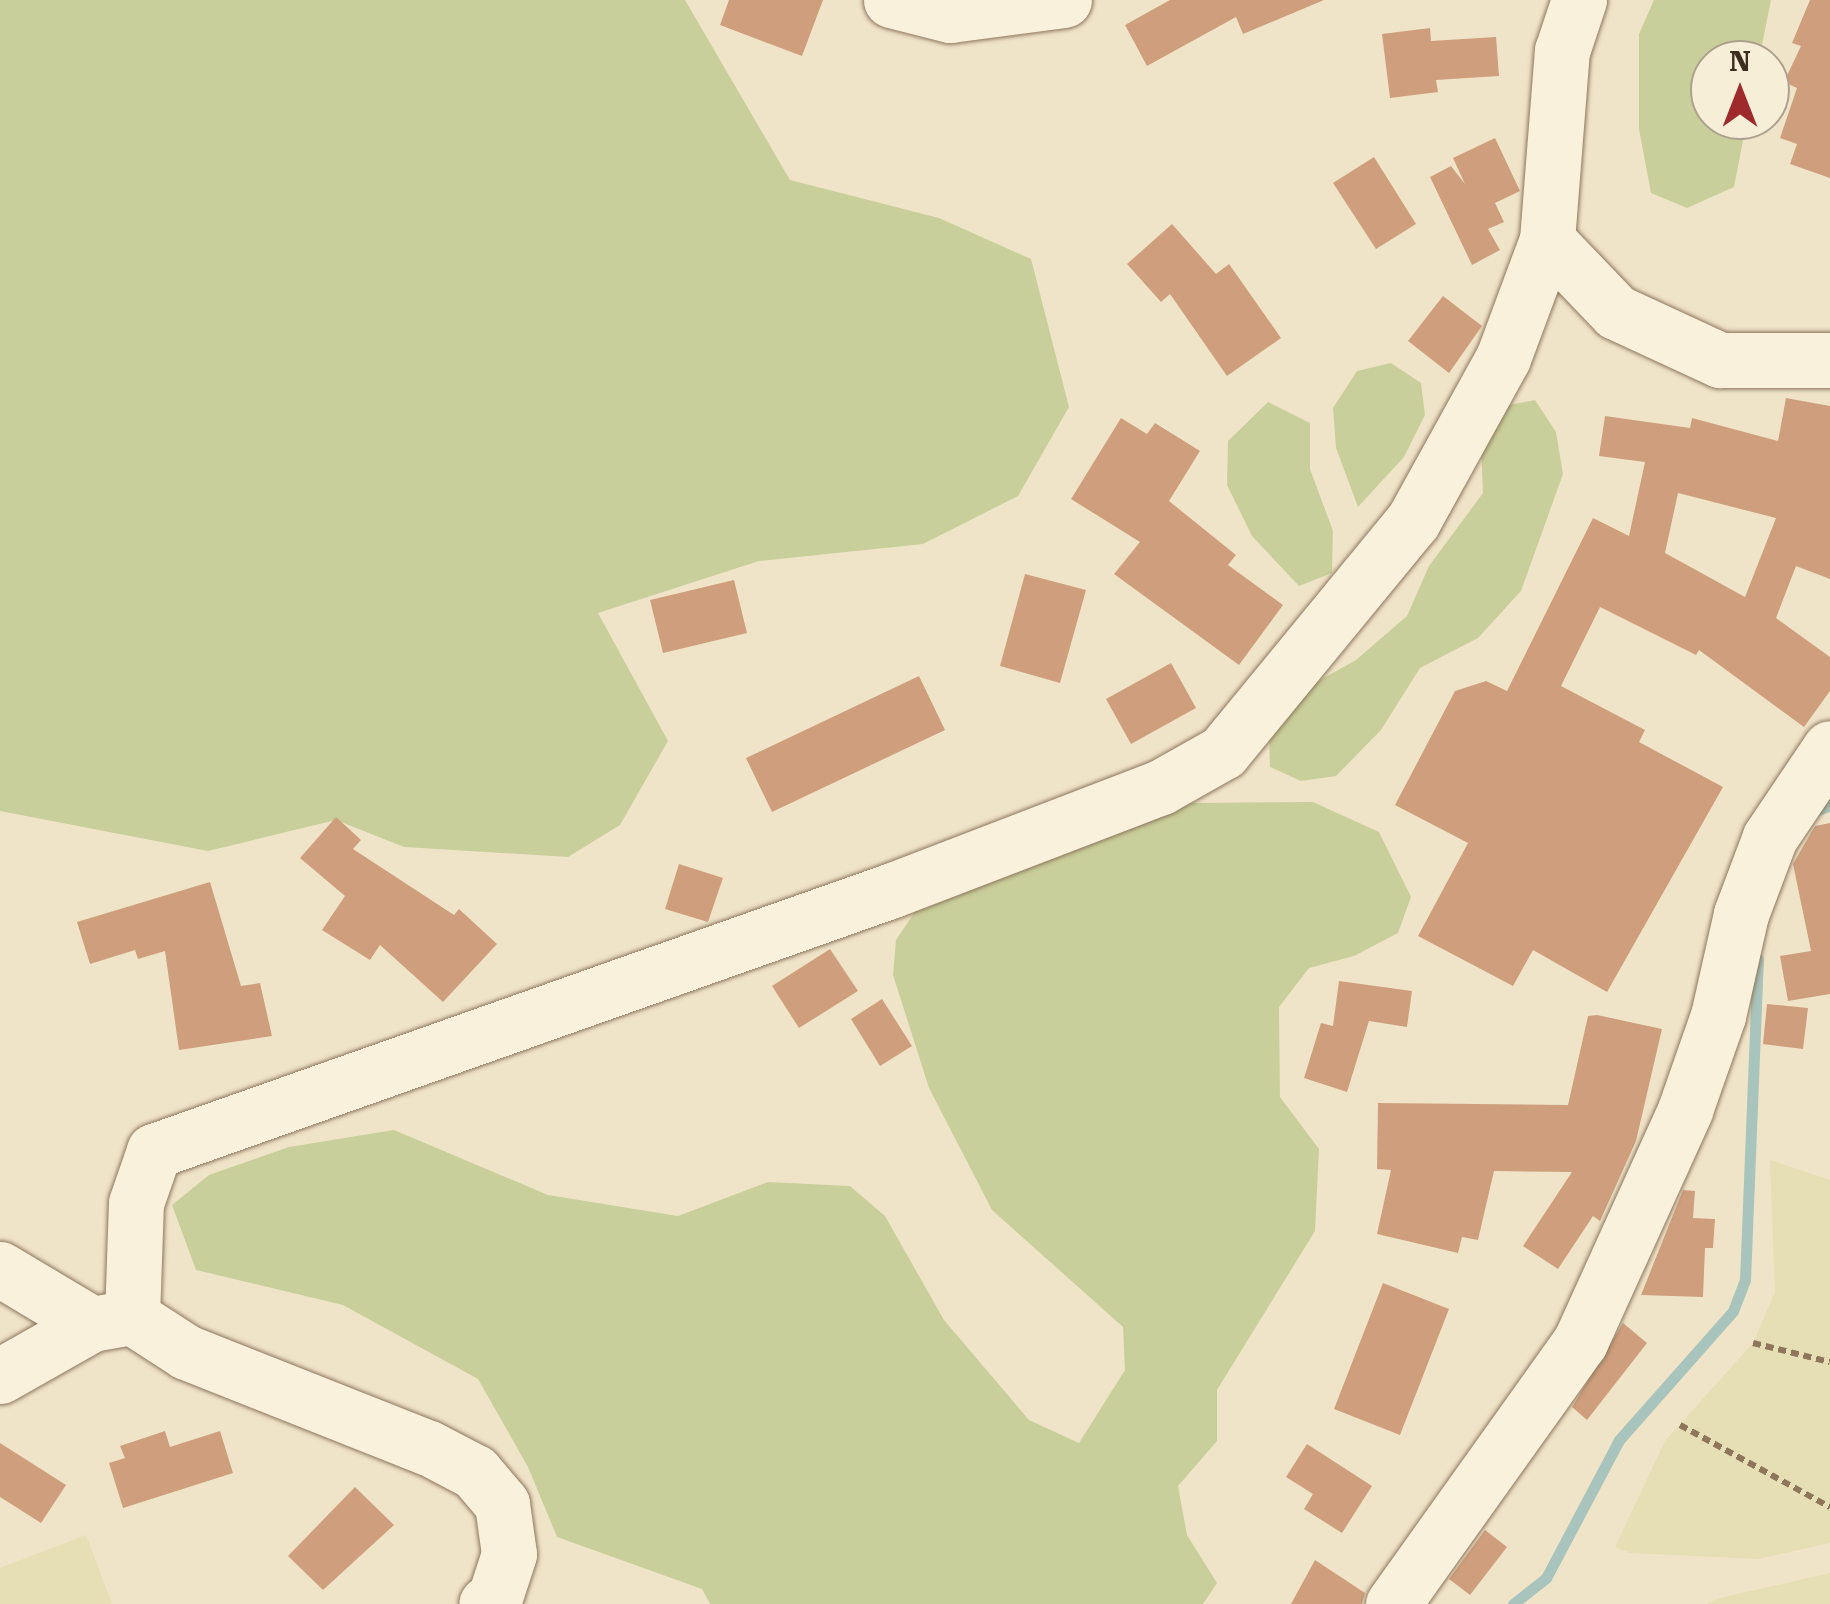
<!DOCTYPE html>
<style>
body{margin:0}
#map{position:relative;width:1830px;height:1604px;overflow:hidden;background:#f0e4c8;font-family:"Roboto Serif",serif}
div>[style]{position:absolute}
.farmland>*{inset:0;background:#e6deb5}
.green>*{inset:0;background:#c9cf9b}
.stream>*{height:11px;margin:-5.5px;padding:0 5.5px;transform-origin:5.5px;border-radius:5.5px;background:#a9c4bc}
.building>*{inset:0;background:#cf9f7d}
.path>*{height:6px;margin-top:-3px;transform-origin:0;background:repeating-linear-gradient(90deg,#8d765c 0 8px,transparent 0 13px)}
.roads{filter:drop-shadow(0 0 2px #8d765c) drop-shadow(0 0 2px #8d765c)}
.minor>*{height:55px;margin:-27.5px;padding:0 27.5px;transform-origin:27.5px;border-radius:27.5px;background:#faf1dc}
span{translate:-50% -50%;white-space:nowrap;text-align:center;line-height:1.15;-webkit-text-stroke:8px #f7eed8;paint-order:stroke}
.north{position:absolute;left:1690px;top:40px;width:100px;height:100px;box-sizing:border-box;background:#f7eed8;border:2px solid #ada18e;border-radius:50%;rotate:0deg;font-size:28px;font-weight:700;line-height:40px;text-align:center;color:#3d2e20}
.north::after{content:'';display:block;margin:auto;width:35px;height:45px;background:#9e2a2b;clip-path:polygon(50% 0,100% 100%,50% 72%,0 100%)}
</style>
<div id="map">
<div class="farmland">
<i style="clip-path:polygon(1770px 1160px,1830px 1180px,1830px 1543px,1758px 1559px,1630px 1553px,1615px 1547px,1665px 1441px,1753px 1343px,1775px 1292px)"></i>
<i style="clip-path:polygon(86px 1535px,112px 1604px,0 1604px,0 1568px)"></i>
<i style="clip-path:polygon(1830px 1573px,1830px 1604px,1706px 1604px,1724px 1597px)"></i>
</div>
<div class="green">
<i style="clip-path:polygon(0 0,685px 0,790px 180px,939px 218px,1031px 259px,1069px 407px,1018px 496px,923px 544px,759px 561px,598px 613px,668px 741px,620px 825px,568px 857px,404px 847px,336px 820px,208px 851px,0 811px)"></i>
<i style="clip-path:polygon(1654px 0,1771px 0,1759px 60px,1710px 60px,1710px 120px,1747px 120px,1734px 187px,1687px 208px,1651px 193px,1639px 129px,1639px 34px)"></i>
<i style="clip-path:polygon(1391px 363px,1421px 383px,1425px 415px,1404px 457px,1358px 507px,1336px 448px,1333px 408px,1357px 371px)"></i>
<i style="clip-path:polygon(1535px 400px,1556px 432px,1563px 474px,1521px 591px,1478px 638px,1420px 668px,1381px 730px,1336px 776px,1301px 781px,1270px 767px,1269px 736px,1299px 692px,1356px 660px,1407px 616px,1429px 566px,1483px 493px,1481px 444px,1503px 406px)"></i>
<i style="clip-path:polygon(1268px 402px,1310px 423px,1310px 469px,1333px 531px,1332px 573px,1299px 586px,1252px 536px,1227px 485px,1228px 441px)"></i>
<i style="clip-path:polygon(1313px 802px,1379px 832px,1411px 897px,1398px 933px,1354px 956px,1309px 968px,1279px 1007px,1280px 1097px,1319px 1149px,1315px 1231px,1217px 1390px,1217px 1441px,1178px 1486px,1187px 1535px,1217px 1583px,1203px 1604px,710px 1604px,702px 1589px,557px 1537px,528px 1467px,478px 1379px,343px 1305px,196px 1270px,172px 1205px,209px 1175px,289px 1147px,394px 1130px,548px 1195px,678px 1216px,768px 1182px,850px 1186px,885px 1216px,944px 1320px,1029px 1420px,1079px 1443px,1125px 1370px,1123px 1327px,992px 1210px,929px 1088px,893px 975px,896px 940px,920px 904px,1190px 803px)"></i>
</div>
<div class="stream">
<i style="left:1809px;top:814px;width:23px;rotate:-23deg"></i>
<i style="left:1513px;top:1604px;width:42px;rotate:-38.2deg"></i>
<i style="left:1546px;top:1578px;width:156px;rotate:-62.1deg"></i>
<i style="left:1619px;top:1440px;width:172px;rotate:-48.5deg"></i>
<i style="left:1733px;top:1311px;width:33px;rotate:-69deg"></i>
<i style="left:1745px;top:1280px;width:321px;rotate:-87.7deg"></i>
</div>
<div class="building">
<i style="clip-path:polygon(729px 0,823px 0,802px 56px,720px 25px)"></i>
<i style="clip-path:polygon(1170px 0,1324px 0,1243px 34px,1236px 17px,1147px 66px,1125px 25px)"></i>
<i style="clip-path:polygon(1810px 0,1830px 0,1830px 178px,1790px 164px,1797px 144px,1780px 138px,1797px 88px,1784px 82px,1801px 46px,1792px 43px)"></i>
<i style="clip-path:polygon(1430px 28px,1431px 41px,1496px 37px,1499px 76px,1436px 80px,1438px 92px,1390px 98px,1382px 34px)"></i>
<i style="clip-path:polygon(1495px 138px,1520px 191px,1495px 203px,1504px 222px,1488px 229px,1500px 250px,1472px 265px,1430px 177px,1451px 166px,1465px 184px,1453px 158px)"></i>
<i style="clip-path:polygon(1374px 157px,1416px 224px,1376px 249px,1333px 183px)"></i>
<i style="clip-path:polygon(1172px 224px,1216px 274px,1229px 264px,1281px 338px,1227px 376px,1170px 294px,1161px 302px,1127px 264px)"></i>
<i style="clip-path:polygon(1443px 296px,1482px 326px,1449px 373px,1408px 341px)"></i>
<i style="clip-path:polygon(evenodd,1786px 398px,1830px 406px,1830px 579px,1796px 566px,1776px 618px,1830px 657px,1830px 691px,1804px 727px,1699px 650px,1696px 655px,1600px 607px,1561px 686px,1645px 730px,1639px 742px,1723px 787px,1607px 992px,1533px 950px,1513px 986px,1418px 936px,1468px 843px,1395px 805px,1455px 691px,1486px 681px,1507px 691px,1593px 518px,1629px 536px,1645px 462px,1599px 456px,1605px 416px,1690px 428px,1692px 418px,1778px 441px,1786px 398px,1678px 493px,1776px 518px,1745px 597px,1665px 553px,1678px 493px)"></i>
<i style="clip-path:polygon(1121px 418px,1147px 434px,1155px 423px,1200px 451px,1169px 501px,1236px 555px,1228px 565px,1283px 605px,1239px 665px,1114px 574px,1140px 542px,1071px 499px)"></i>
<i style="clip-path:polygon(1025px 574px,1086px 590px,1060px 683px,1000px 666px)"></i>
<i style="clip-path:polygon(734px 580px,747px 633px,663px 653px,650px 600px)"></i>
<i style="clip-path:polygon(1171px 663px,1196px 708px,1131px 744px,1106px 699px)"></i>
<i style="clip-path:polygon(919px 676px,945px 730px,772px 812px,746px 758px)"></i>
<i style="clip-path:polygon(336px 817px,361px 840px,353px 849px,454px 915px,459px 909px,497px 944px,443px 1002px,380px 945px,370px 960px,322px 930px,345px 896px,300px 858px)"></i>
<i style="clip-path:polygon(1830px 823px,1830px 994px,1788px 1001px,1780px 956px,1811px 951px,1793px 864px,1815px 826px)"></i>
<i style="clip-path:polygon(679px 864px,723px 878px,708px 922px,665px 909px)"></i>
<i style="clip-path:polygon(210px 882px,241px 986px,260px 983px,272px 1036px,179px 1050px,165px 951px,138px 959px,135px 950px,90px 964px,77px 922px)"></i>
<i style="clip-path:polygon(830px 949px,858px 991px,799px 1028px,772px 986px)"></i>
<i style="clip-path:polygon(1339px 981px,1412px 991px,1407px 1027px,1369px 1021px,1347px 1092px,1304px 1078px,1321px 1023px,1333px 1026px)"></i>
<i style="clip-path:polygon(882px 999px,912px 1046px,880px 1066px,851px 1019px)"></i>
<i style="clip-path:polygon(1767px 1004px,1808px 1008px,1803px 1049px,1763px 1044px)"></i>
<i style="clip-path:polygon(1597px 1015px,1662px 1029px,1636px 1141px,1600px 1221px,1593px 1216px,1558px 1269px,1523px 1246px,1572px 1172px,1494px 1171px,1478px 1240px,1462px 1237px,1458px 1253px,1377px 1234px,1391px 1170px,1377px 1169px,1378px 1103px,1568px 1105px,1588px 1016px)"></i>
<i style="clip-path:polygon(1683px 1190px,1695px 1191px,1693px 1218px,1715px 1219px,1713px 1248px,1705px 1248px,1703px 1297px,1641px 1295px)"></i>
<i style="clip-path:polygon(1383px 1283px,1449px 1309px,1400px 1435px,1334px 1409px)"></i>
<i style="clip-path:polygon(1623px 1323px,1647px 1343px,1587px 1420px,1572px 1407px)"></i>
<i style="clip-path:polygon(165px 1431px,170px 1447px,220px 1431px,233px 1473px,123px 1508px,109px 1463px,125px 1458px,120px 1446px)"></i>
<i style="clip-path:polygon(0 1443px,66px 1485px,41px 1523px,0 1497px)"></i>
<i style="clip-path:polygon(1307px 1444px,1372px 1486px,1342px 1533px,1304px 1509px,1313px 1494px,1286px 1477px)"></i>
<i style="clip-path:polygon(355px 1487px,394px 1525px,323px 1590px,288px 1556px)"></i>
<i style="clip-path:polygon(1485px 1530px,1507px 1547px,1470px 1595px,1449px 1579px)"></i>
<i style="clip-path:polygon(1315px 1560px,1365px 1593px,1362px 1604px,1291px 1604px)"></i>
</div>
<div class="path">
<i style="left:1753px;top:1343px;width:79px;rotate:13.9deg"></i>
<i style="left:1680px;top:1425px;width:171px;rotate:28.7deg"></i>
</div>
<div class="roads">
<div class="minor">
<i style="left:891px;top:0;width:61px;rotate:14.3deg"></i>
<i style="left:950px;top:15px;width:115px;rotate:-7.5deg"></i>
<i style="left:1547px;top:240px;width:100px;rotate:46.2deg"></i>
<i style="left:1616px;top:312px;width:115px;rotate:24.8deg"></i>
<i style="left:1720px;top:360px;width:110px"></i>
<i style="left:0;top:1269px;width:107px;rotate:30.9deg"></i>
<i style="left:132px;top:1317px;width:114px;rotate:-88deg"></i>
<i style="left:136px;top:1203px;width:55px;rotate:-70.9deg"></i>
<i style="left:154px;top:1151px;width:781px;rotate:-19.46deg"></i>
<i style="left:890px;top:891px;width:290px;rotate:-21deg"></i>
<i style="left:1161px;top:787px;width:71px;rotate:-29.4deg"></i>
<i style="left:1223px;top:752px;width:299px;rotate:-50.6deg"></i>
<i style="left:1413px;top:521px;width:186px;rotate:-61.1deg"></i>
<i style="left:1503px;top:358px;width:126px;rotate:-69.6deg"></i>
<i style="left:1547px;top:240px;width:190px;rotate:-85.5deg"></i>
<i style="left:1562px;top:51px;width:54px;rotate:-71.6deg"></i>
<i style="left:0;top:1376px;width:106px;rotate:-29.5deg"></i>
<i style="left:92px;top:1324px;width:41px;rotate:-9.9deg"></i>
<i style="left:132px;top:1317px;width:64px;rotate:32.9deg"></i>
<i style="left:186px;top:1352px;width:261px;rotate:21.6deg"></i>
<i style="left:429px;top:1448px;width:52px;rotate:27.6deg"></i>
<i style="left:475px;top:1472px;width:42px;rotate:49.8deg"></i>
<i style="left:502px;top:1504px;width:50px;rotate:82deg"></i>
<i style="left:509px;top:1554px;width:45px;rotate:108deg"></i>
<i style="left:495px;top:1597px;width:11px;rotate:142deg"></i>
<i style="left:1393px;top:1604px;width:322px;rotate:-54.5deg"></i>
<i style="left:1580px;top:1342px;width:255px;rotate:-65.6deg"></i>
<i style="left:1685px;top:1110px;width:100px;rotate:-70.7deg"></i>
<i style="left:1718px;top:1016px;width:105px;rotate:-77.3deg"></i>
<i style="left:1741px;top:914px;width:82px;rotate:-69.4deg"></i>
<i style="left:1770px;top:837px;width:107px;rotate:-56deg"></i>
</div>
</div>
<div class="north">N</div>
</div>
